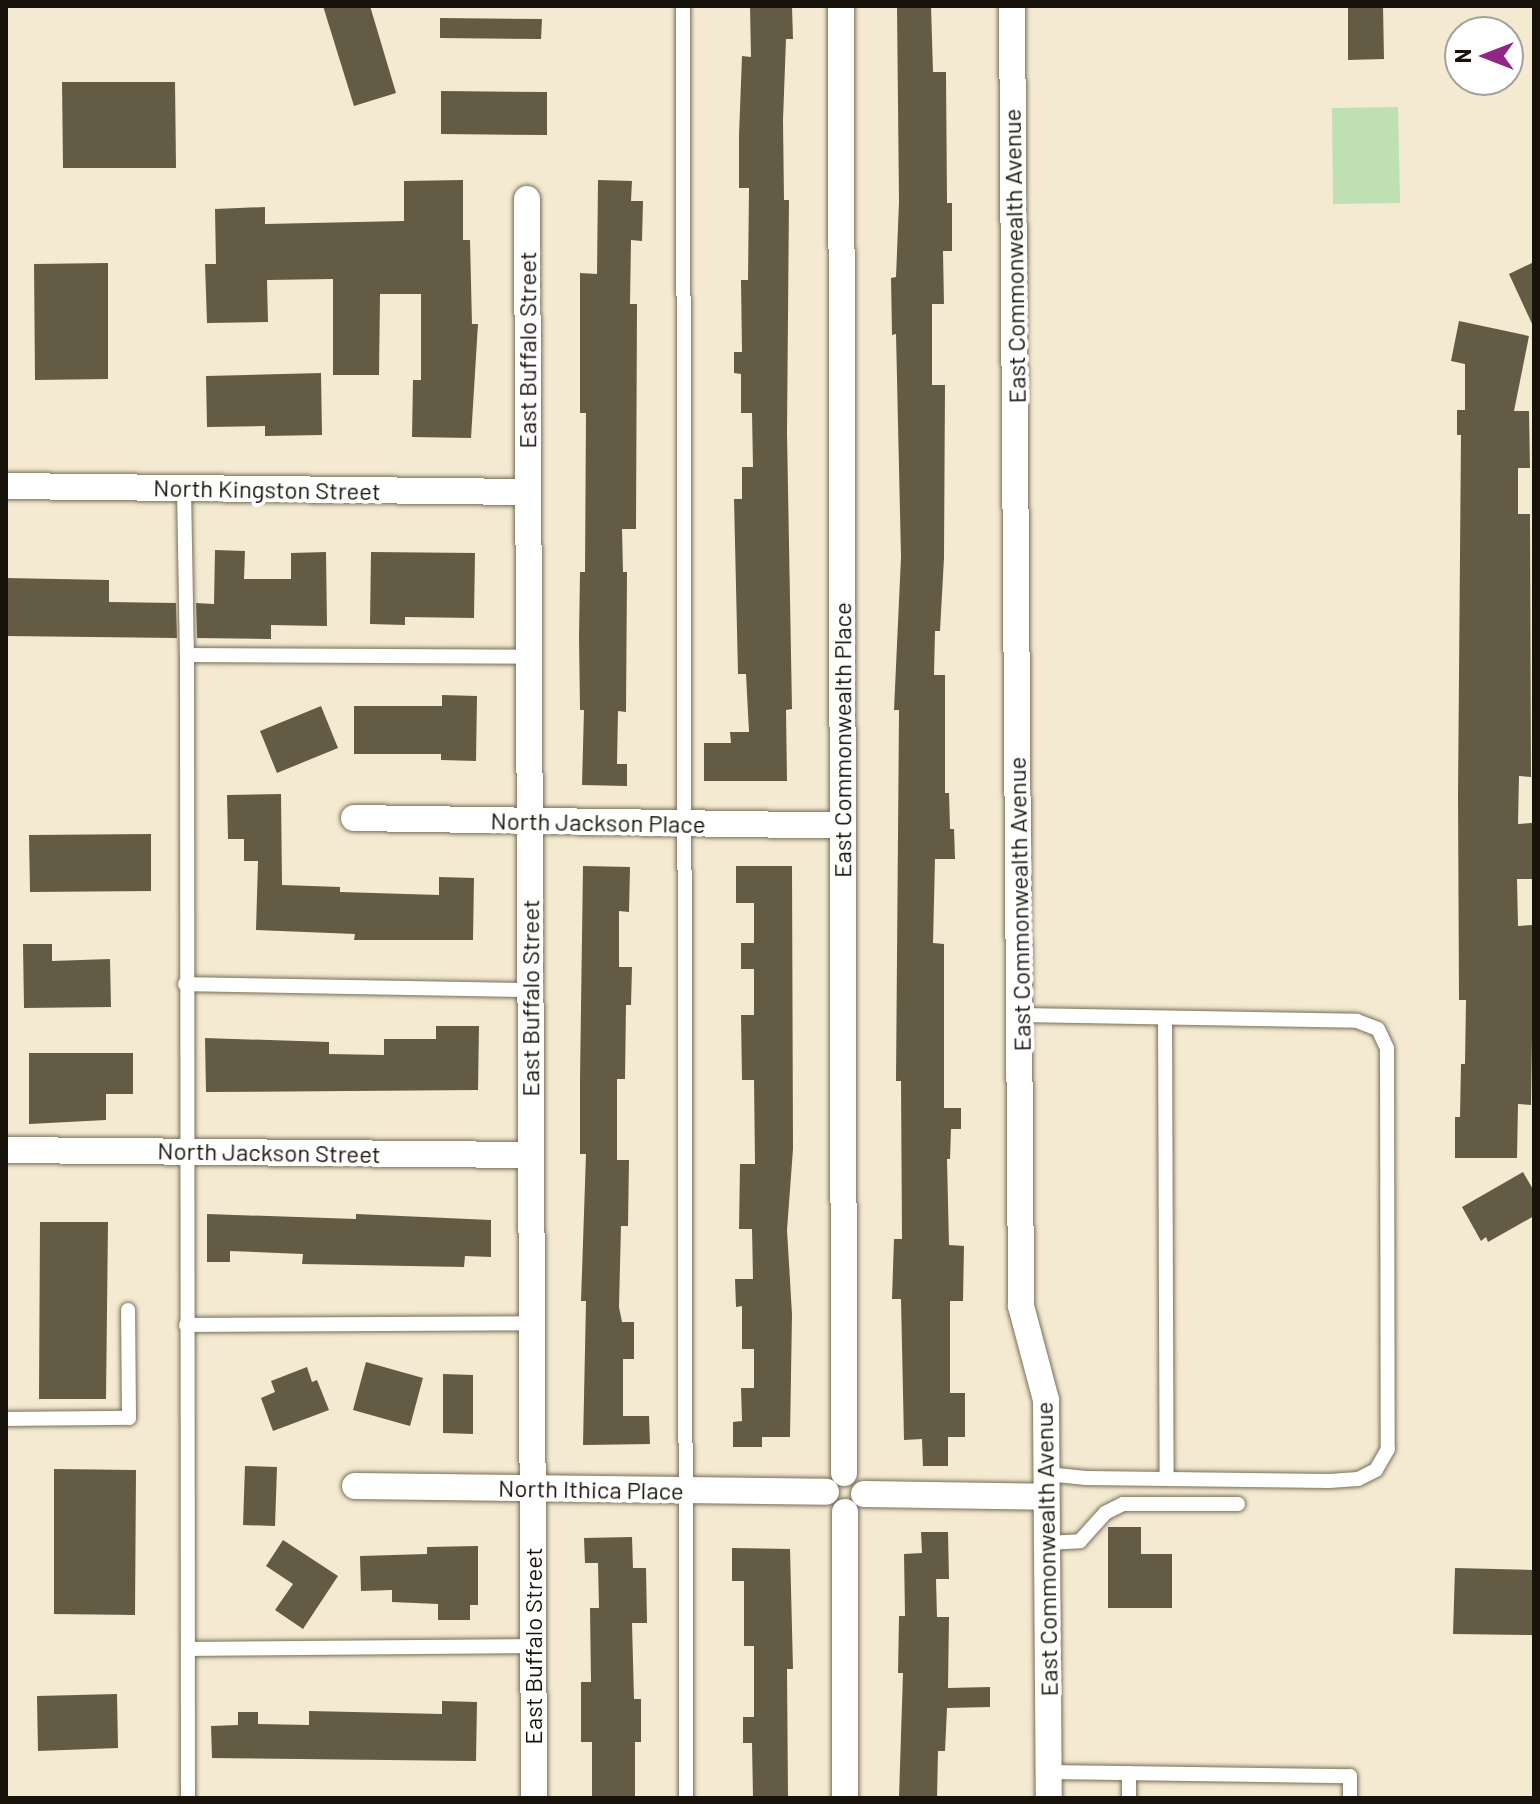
<!DOCTYPE html>
<style>
body{margin:0}
#map{position:relative;width:1540px;height:1804px;overflow:hidden;background:#f4ead1;font-family:Barlow,sans-serif}
div>[style]{position:absolute}
.green>*{inset:0;background:#bee0b2}
.building>*{inset:0;background:#645b45}
.roads{filter:drop-shadow(0 0 2px #776e58) drop-shadow(0 0 2px #776e58)}
.lane>*{height:14px;margin:-7px;padding:0 7px;transform-origin:7px;border-radius:7px;background:#fff}
.street>*{height:26px;margin:-13px;padding:0 13px;transform-origin:13px;border-radius:13px;background:#fff}
span{translate:-50% -50%;white-space:nowrap;text-align:center;line-height:1.15;-webkit-text-stroke:8px #fff;paint-order:stroke}
.street-label{font-size:24px;color:#17130a}
.frame{position:absolute;inset:0;border:8px solid #17130a;pointer-events:none}
.north{position:absolute;left:1444px;top:16px;width:80px;height:80px;box-sizing:border-box;background:#fff;border:2px solid #a2a19d;border-radius:50%;rotate:270deg;font-size:22px;font-weight:700;line-height:32px;text-align:center;color:#17130a}
.north::after{content:'';display:block;margin:auto;width:28px;height:36px;background:#912688;clip-path:polygon(50% 0,100% 100%,50% 72%,0 100%)}
</style>
<div id="map">
<div class="green">
<i style="clip-path:polygon(1398px 107px,1400px 203px,1333px 204px,1332px 108px)"></i>
</div>
<div class="building">
<i style="clip-path:polygon(323px 6px,370px 6px,396px 93px,354px 106px)"></i>
<i style="clip-path:polygon(750px 6px,792px 6px,793px 39px,786px 39px,783px 120px,784px 200px,789px 200px,787px 433px,792px 709px,786px 710px,787px 781px,704px 781px,704px 743px,731px 743px,730px 732px,749px 732px,746px 674px,738px 674px,734px 499px,742px 499px,742px 467px,753px 467px,752px 413px,741px 413px,741px 374px,734px 373px,734px 352px,742px 352px,741px 280px,748px 280px,749px 188px,739px 188px,739px 135px,742px 56px,751px 57px)"></i>
<i style="clip-path:polygon(897px 6px,931px 6px,933px 72px,946px 72px,947px 203px,952px 203px,952px 251px,943px 251px,944px 304px,932px 304px,932px 385px,945px 385px,944px 558px,940px 631px,935px 631px,934px 675px,945px 675px,945px 793px,949px 793px,950px 829px,954px 829px,955px 859px,935px 859px,933px 943px,944px 944px,944px 1108px,961px 1108px,961px 1129px,951px 1129px,950px 1159px,947px 1159px,949px 1245px,964px 1246px,963px 1301px,950px 1301px,950px 1393px,965px 1393px,965px 1437px,948px 1437px,948px 1466px,923px 1466px,922px 1439px,904px 1440px,901px 1299px,892px 1299px,894px 1239px,902px 1239px,901px 1081px,896px 1081px,899px 710px,894px 710px,901px 557px,896px 334px,892px 335px,891px 278px,896px 277px,899px 202px)"></i>
<i style="clip-path:polygon(1348px 6px,1383px 6px,1384px 59px,1348px 60px)"></i>
<i style="clip-path:polygon(440px 18px,542px 19px,541px 39px,440px 38px)"></i>
<i style="clip-path:polygon(62px 82px,175px 82px,176px 168px,63px 168px)"></i>
<i style="clip-path:polygon(441px 91px,547px 92px,547px 135px,441px 134px)"></i>
<i style="clip-path:polygon(463px 180px,463px 240px,470px 240px,472px 324px,478px 324px,471px 438px,412px 437px,413px 380px,421px 380px,421px 294px,380px 294px,379px 375px,333px 375px,333px 279px,267px 280px,268px 322px,207px 323px,205px 264px,216px 264px,215px 209px,265px 207px,265px 224px,404px 221px,404px 181px)"></i>
<i style="clip-path:polygon(598px 180px,632px 181px,631px 201px,643px 201px,642px 241px,631px 240px,630px 304px,637px 304px,636px 529px,622px 529px,623px 572px,627px 572px,626px 712px,618px 711px,617px 764px,627px 764px,627px 786px,582px 785px,584px 710px,580px 710px,579px 637px,580px 572px,585px 572px,586px 413px,580px 413px,580px 273px,597px 274px)"></i>
<i style="clip-path:polygon(1534px 262px,1534px 328px,1509px 274px)"></i>
<i style="clip-path:polygon(108px 263px,108px 379px,35px 380px,34px 264px)"></i>
<i style="clip-path:polygon(1459px 321px,1529px 336px,1514px 411px,1529px 411px,1530px 468px,1518px 468px,1518px 514px,1530px 514px,1531px 777px,1519px 776px,1518px 824px,1532px 823px,1532px 879px,1517px 879px,1518px 926px,1532px 925px,1533px 968px,1531px 1105px,1518px 1104px,1517px 1158px,1455px 1158px,1455px 1117px,1460px 1117px,1461px 1064px,1465px 1064px,1466px 1000px,1459px 1000px,1458px 794px,1461px 435px,1457px 435px,1457px 410px,1465px 410px,1465px 364px,1451px 361px)"></i>
<i style="clip-path:polygon(321px 373px,322px 435px,265px 436px,265px 426px,207px 427px,206px 376px)"></i>
<i style="clip-path:polygon(215px 550px,245px 551px,244px 579px,291px 579px,291px 553px,326px 552px,327px 626px,271px 625px,271px 639px,197px 638px,196px 603px,214px 604px)"></i>
<i style="clip-path:polygon(371px 552px,475px 553px,474px 618px,405px 617px,405px 625px,370px 624px)"></i>
<i style="clip-path:polygon(6px 578px,109px 580px,109px 602px,176px 603px,177px 638px,6px 636px)"></i>
<i style="clip-path:polygon(442px 695px,477px 696px,476px 761px,441px 760px,441px 754px,354px 754px,354px 706px,442px 706px)"></i>
<i style="clip-path:polygon(321px 706px,338px 748px,277px 773px,260px 731px)"></i>
<i style="clip-path:polygon(281px 794px,282px 885px,340px 887px,340px 892px,439px 895px,439px 877px,474px 878px,473px 940px,354px 940px,355px 934px,256px 930px,258px 861px,244px 861px,244px 839px,228px 839px,227px 795px)"></i>
<i style="clip-path:polygon(151px 834px,151px 891px,30px 892px,29px 835px)"></i>
<i style="clip-path:polygon(583px 866px,630px 867px,629px 912px,619px 911px,619px 967px,632px 967px,631px 1005px,626px 1005px,625px 1079px,617px 1079px,617px 1160px,629px 1160px,628px 1226px,621px 1226px,619px 1307px,622px 1322px,634px 1322px,634px 1359px,623px 1359px,623px 1416px,649px 1416px,650px 1444px,583px 1445px,586px 1301px,581px 1301px,586px 1154px,580px 1154px,580px 1079px)"></i>
<i style="clip-path:polygon(736px 866px,792px 866px,793px 1149px,787px 1230px,792px 1314px,790px 1437px,762px 1437px,762px 1447px,733px 1447px,733px 1422px,742px 1421px,741px 1388px,754px 1388px,754px 1349px,742px 1349px,742px 1306px,736px 1307px,735px 1279px,753px 1279px,752px 1229px,739px 1229px,740px 1164px,755px 1164px,754px 1080px,742px 1080px,741px 1015px,754px 1015px,754px 969px,741px 969px,741px 943px,754px 943px,754px 903px,736px 903px)"></i>
<i style="clip-path:polygon(23px 944px,52px 944px,52px 961px,110px 959px,111px 1007px,24px 1008px)"></i>
<i style="clip-path:polygon(436px 1026px,479px 1026px,478px 1090px,206px 1092px,205px 1038px,329px 1042px,329px 1054px,384px 1055px,384px 1039px,436px 1039px)"></i>
<i style="clip-path:polygon(29px 1053px,133px 1053px,133px 1094px,106px 1094px,106px 1120px,29px 1124px)"></i>
<i style="clip-path:polygon(1523px 1172px,1534px 1191px,1534px 1216px,1488px 1242px,1486px 1237px,1481px 1241px,1462px 1207px)"></i>
<i style="clip-path:polygon(207px 1214px,356px 1219px,356px 1214px,491px 1220px,491px 1257px,465px 1256px,464px 1267px,302px 1264px,303px 1254px,230px 1251px,230px 1262px,207px 1262px)"></i>
<i style="clip-path:polygon(40px 1222px,108px 1222px,106px 1399px,39px 1399px)"></i>
<i style="clip-path:polygon(366px 1362px,423px 1378px,410px 1426px,353px 1410px)"></i>
<i style="clip-path:polygon(307px 1367px,312px 1382px,317px 1380px,329px 1410px,273px 1431px,261px 1398px,275px 1392px,271px 1381px)"></i>
<i style="clip-path:polygon(443px 1374px,473px 1375px,473px 1434px,443px 1433px)"></i>
<i style="clip-path:polygon(245px 1466px,277px 1467px,275px 1526px,243px 1525px)"></i>
<i style="clip-path:polygon(54px 1469px,136px 1470px,135px 1615px,54px 1614px)"></i>
<i style="clip-path:polygon(1108px 1527px,1141px 1527px,1141px 1554px,1172px 1554px,1172px 1608px,1108px 1608px)"></i>
<i style="clip-path:polygon(921px 1532px,948px 1532px,949px 1579px,936px 1579px,937px 1617px,949px 1617px,948px 1688px,990px 1687px,990px 1707px,947px 1708px,945px 1751px,938px 1751px,937px 1798px,899px 1798px,903px 1673px,898px 1673px,899px 1616px,905px 1616px,904px 1554px,922px 1553px)"></i>
<i style="clip-path:polygon(632px 1537px,633px 1568px,646px 1568px,647px 1623px,632px 1623px,634px 1699px,641px 1699px,641px 1742px,635px 1742px,635px 1798px,592px 1798px,592px 1742px,581px 1742px,581px 1682px,591px 1682px,590px 1608px,599px 1608px,598px 1563px,585px 1563px,584px 1538px)"></i>
<i style="clip-path:polygon(283px 1540px,338px 1576px,303px 1629px,275px 1610px,293px 1584px,266px 1566px)"></i>
<i style="clip-path:polygon(478px 1546px,478px 1605px,470px 1605px,470px 1620px,438px 1620px,438px 1604px,392px 1602px,392px 1590px,361px 1591px,360px 1556px,427px 1554px,427px 1547px)"></i>
<i style="clip-path:polygon(732px 1548px,790px 1549px,793px 1669px,787px 1669px,788px 1798px,753px 1798px,752px 1743px,743px 1743px,743px 1717px,754px 1717px,754px 1646px,744px 1646px,744px 1581px,732px 1581px)"></i>
<i style="clip-path:polygon(1455px 1568px,1534px 1570px,1534px 1635px,1453px 1634px)"></i>
<i style="clip-path:polygon(117px 1694px,118px 1748px,38px 1751px,37px 1696px)"></i>
<i style="clip-path:polygon(442px 1701px,477px 1702px,476px 1761px,212px 1758px,211px 1726px,238px 1725px,238px 1712px,258px 1712px,258px 1724px,309px 1725px,309px 1711px,442px 1714px)"></i>
</div>
<div class="roads">
<div class="lane">
<i style="left:683px;top:6px;width:1792px;rotate:89.9deg"></i>
<i style="left:184px;top:488px;width:167px;rotate:89deg"></i>
<i style="left:187px;top:655px;width:1143px;rotate:89.95deg"></i>
<i style="left:187px;top:655px;width:342px;rotate:0.3deg"></i>
<i style="left:185px;top:984px;width:345px;rotate:1deg"></i>
<i style="left:1021px;top:1015px;width:336px;rotate:1deg"></i>
<i style="left:1357px;top:1021px;width:22px;rotate:21deg"></i>
<i style="left:1378px;top:1029px;width:21px;rotate:65deg"></i>
<i style="left:1387px;top:1048px;width:401px;rotate:89.9deg"></i>
<i style="left:1388px;top:1449px;width:24px;rotate:120deg"></i>
<i style="left:1376px;top:1470px;width:20px;rotate:153deg"></i>
<i style="left:1358px;top:1479px;width:29px;rotate:176deg"></i>
<i style="left:1329px;top:1481px;width:243px;rotate:-179.3deg"></i>
<i style="left:1086px;top:1478px;width:39px;rotate:-174deg"></i>
<i style="left:1165px;top:1018px;width:460px;rotate:89.8deg"></i>
<i style="left:186px;top:1325px;width:346px;rotate:-0.3deg"></i>
<i style="left:6px;top:1419px;width:123px;rotate:-0.5deg"></i>
<i style="left:129px;top:1418px;width:108px;rotate:-90.5deg"></i>
<i style="left:1047px;top:1543px;width:33px;rotate:-3deg"></i>
<i style="left:1080px;top:1541px;width:38px;rotate:-48deg"></i>
<i style="left:1105px;top:1513px;width:20px;rotate:-27deg"></i>
<i style="left:1123px;top:1504px;width:115px"></i>
<i style="left:188px;top:1649px;width:345px;rotate:-0.5deg"></i>
<i style="left:1048px;top:1772px;width:302px;rotate:0.8deg"></i>
<i style="left:1350px;top:1776px;width:22px;rotate:90deg"></i>
<i style="left:1129px;top:1773px;width:25px;rotate:90deg"></i>
</div>
<div class="street">
<i style="left:841px;top:6px;width:1467px;rotate:89.88deg"></i>
<i style="left:1012px;top:6px;width:1300px;rotate:89.6deg"></i>
<i style="left:1021px;top:1306px;width:97px;rotate:75.1deg"></i>
<i style="left:1046px;top:1400px;width:398px;rotate:89.6deg"></i>
<i style="left:527px;top:199px;width:1599px;rotate:89.75deg"></i>
<i style="left:6px;top:486px;width:522px;rotate:0.66deg"></i>
<i style="left:354px;top:818px;width:488px;rotate:0.9deg"></i>
<i style="left:6px;top:1150px;width:525px;rotate:0.55deg"></i>
<i style="left:355px;top:1486px;width:471px;rotate:0.7deg"></i>
<i style="left:864px;top:1494px;width:182px;rotate:0.9deg"></i>
<i style="left:845px;top:1798px;width:286px;rotate:-90deg"></i>
</div>
</div>
<div class="street-label">
<span style="left:1014px;top:256px;rotate:-91deg">East Commonwealth Avenue</span>
<span style="left:527px;top:350px;rotate:-90deg">East Buffalo Street</span>
<span style="left:267px;top:489px;rotate:1deg">North Kingston Street</span>
<span style="left:842px;top:740px;rotate:-90deg">East Commonwealth Place</span>
<span style="left:598px;top:822px;rotate:1deg">North Jackson Place</span>
<span style="left:1019px;top:904px;rotate:-91deg">East Commonwealth Avenue</span>
<span style="left:530px;top:998px;rotate:-90deg">East Buffalo Street</span>
<span style="left:269px;top:1152px;rotate:1deg">North Jackson Street</span>
<span style="left:591px;top:1489px;rotate:1deg">North Ithica Place</span>
<span style="left:1046px;top:1549px;rotate:-91deg">East Commonwealth Avenue</span>
<span style="left:533px;top:1646px;rotate:-90deg">East Buffalo Street</span>
</div>
<div class="frame"></div>
<div class="north">N</div>
</div>
